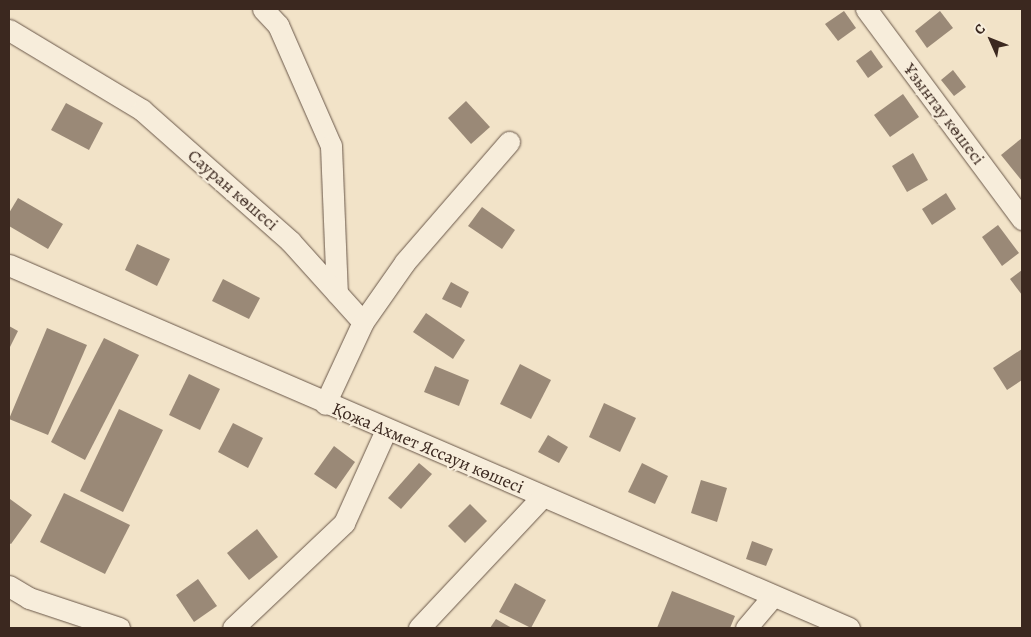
<!DOCTYPE html>
<meta charset="utf-8">
<style>
body{margin:0}
#map{position:relative;width:1031px;height:637px;overflow:hidden;background:#f2e3c8;font-family:Alegreya,serif}
div>[style]{position:absolute}
.building>*{inset:0;background:#9a8977}
.roads{filter:drop-shadow(0 0 1px #695749) drop-shadow(0 0 1px #695749)}
.minor>*{height:21px;margin:-10.5px;padding:0 10.5px;transform-origin:10.5px;border-radius:10.5px;background:#f7eddb}
span{translate:-50% -50%;white-space:nowrap;text-align:center;line-height:1.15;-webkit-text-stroke:4.5px #f7eddb;paint-order:stroke}
.street-label{font-size:18px;color:#3b281f}
.frame{position:absolute;inset:0;border:10px solid #3b281f;pointer-events:none}
.north{position:absolute;left:966px;top:15px;width:50px;height:50px;-webkit-text-stroke:4px #f7eddb;paint-order:stroke;rotate:314deg;font-size:14px;font-weight:700;line-height:20px;text-align:center;color:#3b281f}
.north::after{content:'';display:block;margin:auto;width:18px;height:22px;background:#3b281f;clip-path:polygon(50% 0,100% 100%,50% 72%,0 100%)}
</style>
<div id="map">
<div class="building">
<i style="clip-path:polygon(844px 11px,856px 28px,838px 41px,825px 24px)"></i>
<i style="clip-path:polygon(940px 11px,953px 28px,927px 48px,915px 31px)"></i>
<i style="clip-path:polygon(871px 50px,883px 67px,868px 78px,856px 61px)"></i>
<i style="clip-path:polygon(953px 70px,966px 87px,954px 96px,941px 80px)"></i>
<i style="clip-path:polygon(903px 94px,919px 117px,890px 137px,874px 115px)"></i>
<i style="clip-path:polygon(466px 101px,490px 127px,471px 144px,448px 118px)"></i>
<i style="clip-path:polygon(66px 103px,103px 123px,89px 150px,51px 130px)"></i>
<i style="clip-path:polygon(1022px 138px,1022px 181px,1001px 155px)"></i>
<i style="clip-path:polygon(913px 153px,928px 180px,907px 192px,892px 166px)"></i>
<i style="clip-path:polygon(946px 193px,956px 209px,932px 225px,922px 209px)"></i>
<i style="clip-path:polygon(18px 198px,63px 224px,48px 249px,9px 226px,9px 213px)"></i>
<i style="clip-path:polygon(482px 207px,515px 230px,502px 249px,468px 226px)"></i>
<i style="clip-path:polygon(998px 225px,1019px 253px,1002px 266px,982px 237px)"></i>
<i style="clip-path:polygon(137px 244px,170px 259px,157px 286px,125px 270px)"></i>
<i style="clip-path:polygon(1022px 270px,1022px 295px,1010px 279px)"></i>
<i style="clip-path:polygon(223px 279px,260px 298px,249px 319px,212px 301px)"></i>
<i style="clip-path:polygon(451px 282px,469px 292px,461px 308px,442px 299px)"></i>
<i style="clip-path:polygon(426px 313px,465px 340px,453px 359px,413px 332px)"></i>
<i style="clip-path:polygon(9px 326px,18px 331px,9px 349px)"></i>
<i style="clip-path:polygon(47px 328px,87px 345px,48px 435px,9px 419px)"></i>
<i style="clip-path:polygon(104px 338px,139px 355px,85px 460px,51px 442px)"></i>
<i style="clip-path:polygon(1022px 349px,1022px 380px,1007px 390px,993px 368px)"></i>
<i style="clip-path:polygon(520px 364px,551px 380px,531px 419px,500px 404px)"></i>
<i style="clip-path:polygon(435px 366px,469px 380px,459px 406px,424px 392px)"></i>
<i style="clip-path:polygon(189px 374px,220px 389px,200px 430px,169px 415px)"></i>
<i style="clip-path:polygon(604px 403px,636px 418px,620px 452px,589px 437px)"></i>
<i style="clip-path:polygon(119px 409px,163px 430px,123px 512px,80px 491px)"></i>
<i style="clip-path:polygon(233px 423px,263px 438px,248px 468px,218px 452px)"></i>
<i style="clip-path:polygon(548px 435px,568px 447px,559px 463px,538px 452px)"></i>
<i style="clip-path:polygon(334px 446px,355px 462px,336px 489px,314px 474px)"></i>
<i style="clip-path:polygon(419px 463px,432px 474px,401px 509px,388px 498px)"></i>
<i style="clip-path:polygon(642px 463px,668px 476px,655px 504px,628px 492px)"></i>
<i style="clip-path:polygon(701px 480px,727px 488px,717px 522px,691px 513px)"></i>
<i style="clip-path:polygon(64px 493px,130px 525px,105px 574px,40px 542px)"></i>
<i style="clip-path:polygon(10px 499px,32px 515px,11px 544px,9px 543px)"></i>
<i style="clip-path:polygon(470px 504px,487px 521px,465px 543px,448px 526px)"></i>
<i style="clip-path:polygon(257px 529px,278px 557px,249px 580px,227px 553px)"></i>
<i style="clip-path:polygon(752px 541px,773px 549px,766px 566px,746px 559px)"></i>
<i style="clip-path:polygon(198px 579px,217px 606px,194px 622px,176px 595px)"></i>
<i style="clip-path:polygon(515px 583px,546px 600px,531px 628px,499px 612px)"></i>
<i style="clip-path:polygon(672px 591px,735px 616px,730px 628px,657px 628px)"></i>
<i style="clip-path:polygon(496px 619px,512px 628px,490px 628px)"></i>
</div>
<div class="roads">
<div class="minor">
<i style="left:263px;top:9px;width:22px;rotate:47deg"></i>
<i style="left:278px;top:25px;width:132px;rotate:66.3deg"></i>
<i style="left:331px;top:146px;width:147px;rotate:87.7deg"></i>
<i style="left:866px;top:9px;width:262px;rotate:53.4deg"></i>
<i style="left:9px;top:30px;width:155px;rotate:31deg"></i>
<i style="left:142px;top:110px;width:198px;rotate:41.5deg"></i>
<i style="left:290px;top:241px;width:109px;rotate:48deg"></i>
<i style="left:363px;top:322px;width:90px;rotate:114.9deg"></i>
<i style="left:9px;top:265px;width:915px;rotate:23.37deg"></i>
<i style="left:363px;top:322px;width:73px;rotate:-55deg"></i>
<i style="left:405px;top:262px;width:159px;rotate:-49.1deg"></i>
<i style="left:9px;top:586px;width:23px;rotate:31deg"></i>
<i style="left:29px;top:598px;width:95px;rotate:18.4deg"></i>
<i style="left:233px;top:628px;width:153px;rotate:-43.4deg"></i>
<i style="left:344px;top:523px;width:102px;rotate:-65.7deg"></i>
<i style="left:419px;top:628px;width:180px;rotate:-46.8deg"></i>
<i style="left:746px;top:628px;width:42px;rotate:-49.8deg"></i>
</div>
</div>
<div class="street-label">
<span style="left:944px;top:114px;rotate:53deg">Ұзынтау көшесі</span>
<span style="left:233px;top:190px;rotate:41deg">Сауран көшесі</span>
<span style="left:428px;top:448px;rotate:23deg">Қожа Ахмет Яссауи көшесі</span>
</div>
<div class="frame"></div>
<div class="north">С</div>
</div>
